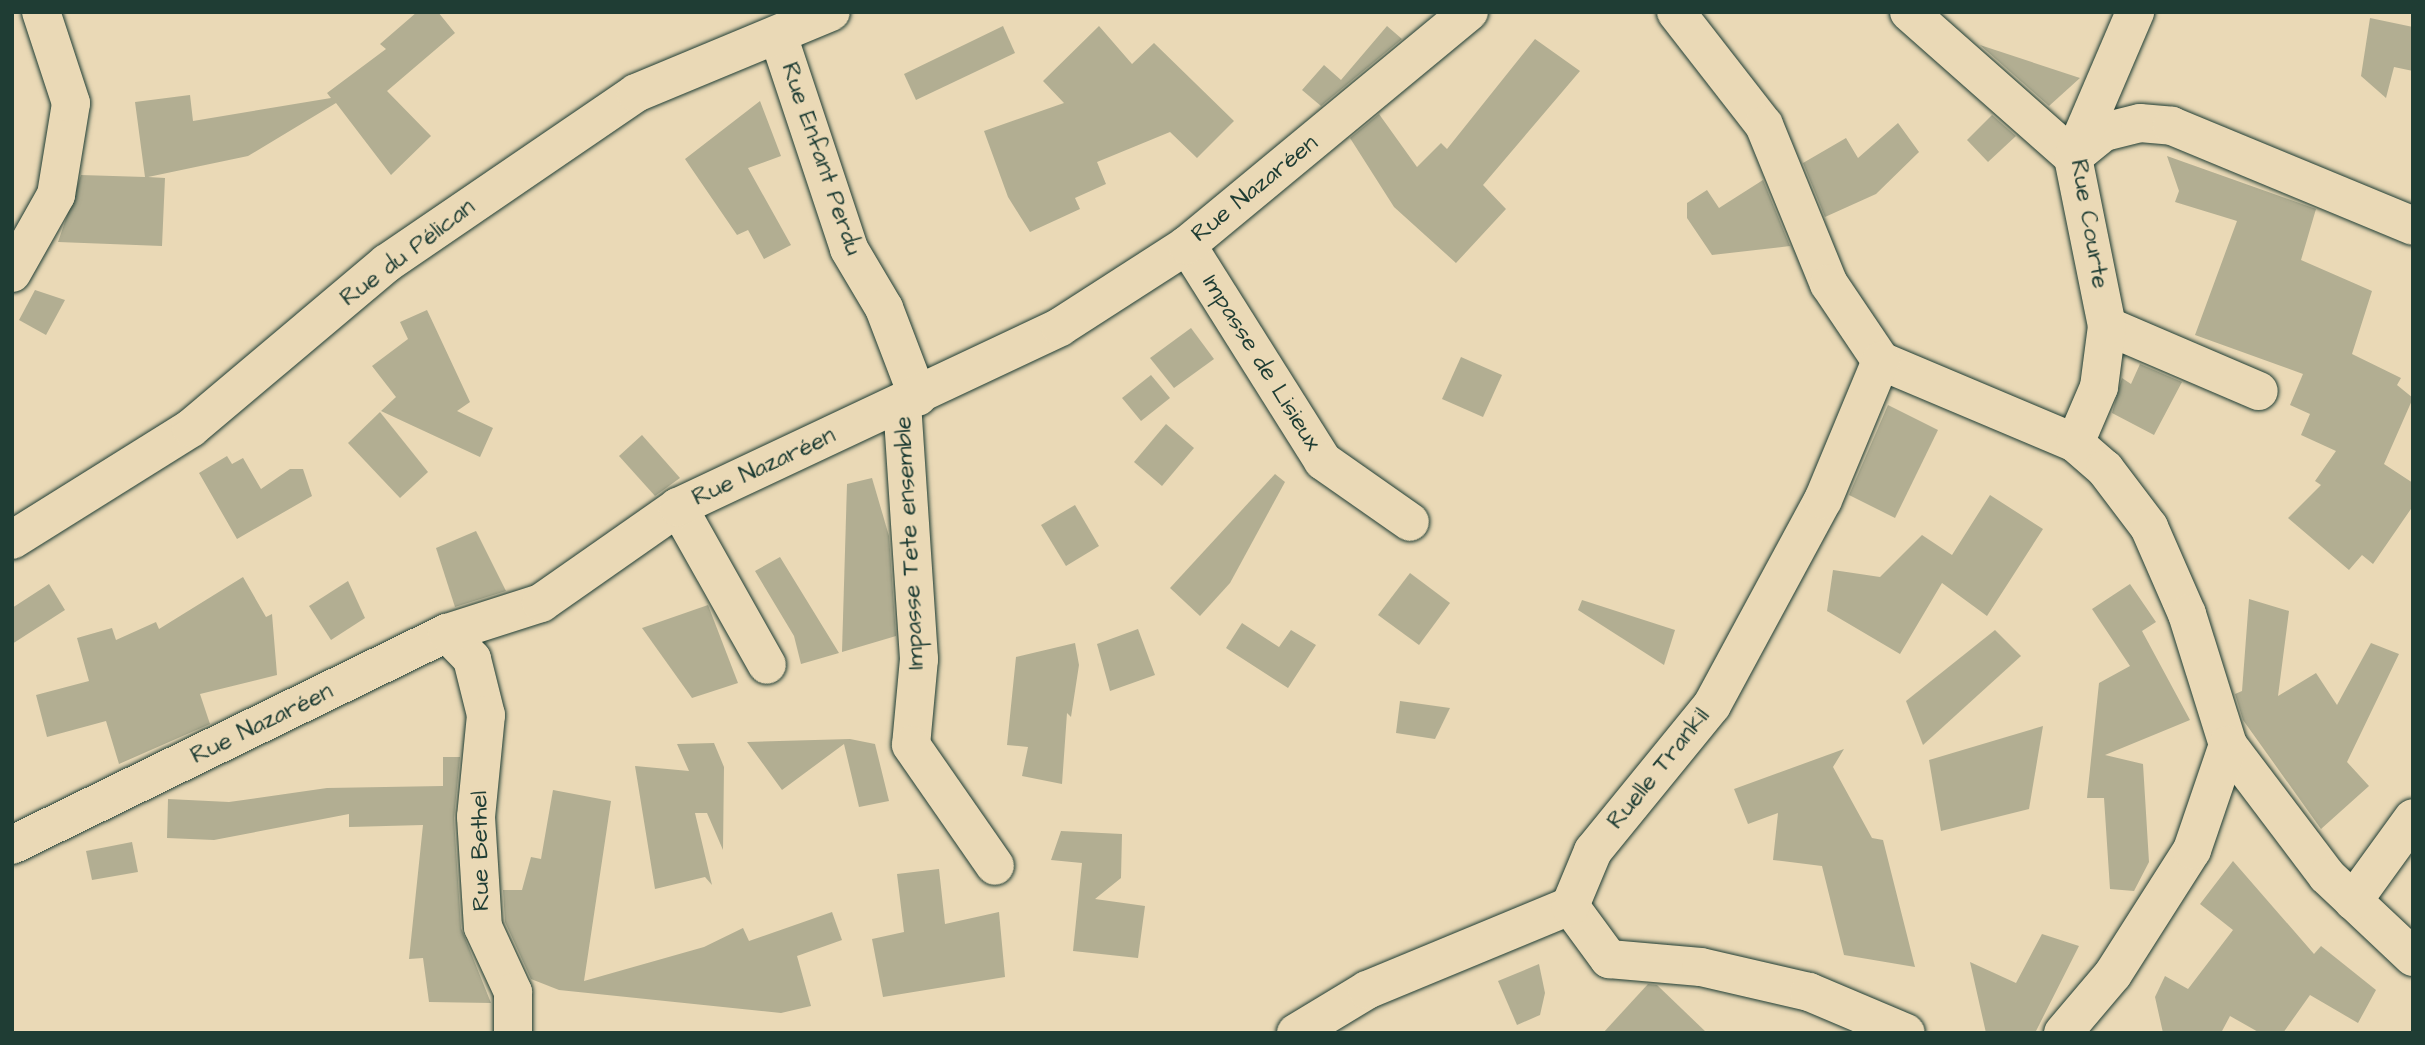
<!DOCTYPE html>
<meta charset="utf-8">
<style>
body{margin:0}
#map{position:relative;width:2425px;height:1045px;overflow:hidden;background:#ead9b6;font-family:"Architects Daughter",sans-serif}
div>[style]{position:absolute}
.building>*{inset:0;background:#b2ae92}
.roads{filter:drop-shadow(0 0 2px #1f3d34) drop-shadow(0 0 2px #1f3d34)}
.minor>*{height:38px;margin:-19px;padding:0 19px;transform-origin:19px;border-radius:19px;background:#ead9b6}
span{translate:-50% -50%;white-space:nowrap;text-align:center;line-height:1.15;-webkit-text-stroke:5px #ead9b6;paint-order:stroke}
.street-label{font-size:24px;color:#1f3d34}
.frame{position:absolute;inset:0;border:14px solid #1f3d34;pointer-events:none}
</style>
<div id="map">
<div class="building">
<i style="clip-path:polygon(417px 12px,438px 12px,455px 33px,387px 91px,431px 136px,391px 175px,336px 103px,248px 156px,148px 177px,165px 178px,162px 246px,58px 242px,81px 175px,145px 177px,135px 102px,190px 95px,193px 121px,331px 98px,327px 93px,386px 49px,380px 44px)"></i>
<i style="clip-path:polygon(2370px 18px,2413px 27px,2413px 71px,2394px 67px,2386px 98px,2361px 76px)"></i>
<i style="clip-path:polygon(1003px 26px,1015px 53px,916px 100px,904px 74px)"></i>
<i style="clip-path:polygon(1099px 26px,1132px 64px,1154px 43px,1234px 121px,1197px 158px,1170px 132px,1097px 162px,1106px 184px,1075px 198px,1080px 209px,1030px 232px,1008px 197px,984px 131px,1064px 103px,1043px 81px)"></i>
<i style="clip-path:polygon(1387px 26px,1402px 39px,1321px 106px,1302px 90px,1324px 65px,1341px 80px)"></i>
<i style="clip-path:polygon(1535px 39px,1580px 71px,1483px 185px,1506px 209px,1456px 263px,1394px 207px,1350px 138px,1379px 114px,1417px 167px,1441px 143px,1447px 149px)"></i>
<i style="clip-path:polygon(1980px 45px,2080px 78px,2049px 106px)"></i>
<i style="clip-path:polygon(760px 101px,781px 156px,748px 168px,791px 245px,764px 259px,748px 230px,737px 235px,685px 159px)"></i>
<i style="clip-path:polygon(1992px 115px,2016px 136px,1988px 162px,1967px 140px)"></i>
<i style="clip-path:polygon(1898px 123px,1919px 152px,1876px 194px,1825px 217px,1803px 163px,1846px 138px,1858px 158px)"></i>
<i style="clip-path:polygon(2167px 156px,2316px 209px,2301px 260px,2372px 291px,2352px 354px,2401px 378px,2397px 385px,2413px 398px,2384px 464px,2413px 483px,2413px 506px,2373px 564px,2362px 555px,2349px 570px,2288px 518px,2321px 485px,2315px 481px,2336px 451px,2301px 435px,2310px 414px,2290px 405px,2303px 374px,2195px 335px,2237px 221px,2175px 202px,2179px 191px)"></i>
<i style="clip-path:polygon(1763px 180px,1790px 246px,1712px 255px,1687px 218px,1687px 203px,1707px 190px,1719px 208px)"></i>
<i style="clip-path:polygon(35px 290px,65px 300px,46px 335px,19px 320px)"></i>
<i style="clip-path:polygon(427px 310px,470px 402px,457px 411px,493px 428px,480px 457px,381px 411px,396px 397px,372px 366px,408px 339px,400px 322px)"></i>
<i style="clip-path:polygon(1191px 328px,1214px 359px,1174px 388px,1150px 358px)"></i>
<i style="clip-path:polygon(1461px 357px,1502px 375px,1483px 417px,1442px 399px)"></i>
<i style="clip-path:polygon(2140px 364px,2182px 382px,2154px 435px,2112px 413px,2122px 378px,2131px 384px)"></i>
<i style="clip-path:polygon(1151px 375px,1170px 398px,1141px 421px,1122px 398px)"></i>
<i style="clip-path:polygon(1888px 405px,1938px 430px,1895px 518px,1849px 495px)"></i>
<i style="clip-path:polygon(380px 412px,428px 472px,400px 498px,348px 443px)"></i>
<i style="clip-path:polygon(1166px 424px,1194px 448px,1162px 486px,1134px 462px)"></i>
<i style="clip-path:polygon(642px 435px,680px 478px,655px 496px,619px 456px)"></i>
<i style="clip-path:polygon(227px 456px,232px 464px,243px 458px,261px 489px,290px 469px,303px 469px,312px 496px,237px 539px,199px 473px)"></i>
<i style="clip-path:polygon(1275px 474px,1285px 482px,1230px 583px,1200px 616px,1170px 588px)"></i>
<i style="clip-path:polygon(872px 478px,889px 536px,896px 636px,842px 652px,847px 484px)"></i>
<i style="clip-path:polygon(1990px 495px,2043px 529px,1987px 616px,1942px 583px,1900px 654px,1827px 611px,1833px 570px,1880px 577px,1922px 535px,1952px 555px)"></i>
<i style="clip-path:polygon(1075px 505px,1099px 546px,1066px 566px,1041px 525px)"></i>
<i style="clip-path:polygon(476px 531px,506px 591px,455px 607px,436px 548px)"></i>
<i style="clip-path:polygon(780px 557px,839px 653px,801px 664px,794px 636px,755px 571px)"></i>
<i style="clip-path:polygon(1410px 573px,1450px 603px,1419px 645px,1378px 615px)"></i>
<i style="clip-path:polygon(243px 577px,266px 617px,272px 614px,277px 675px,200px 694px,210px 724px,119px 764px,106px 721px,47px 737px,36px 695px,89px 681px,77px 638px,112px 628px,116px 640px,156px 622px,159px 629px)"></i>
<i style="clip-path:polygon(348px 581px,365px 618px,331px 640px,309px 606px)"></i>
<i style="clip-path:polygon(49px 584px,65px 610px,12px 644px,12px 608px)"></i>
<i style="clip-path:polygon(2130px 584px,2156px 622px,2142px 631px,2190px 720px,2105px 755px,2143px 764px,2149px 862px,2134px 891px,2110px 889px,2104px 798px,2087px 798px,2099px 683px,2130px 666px,2092px 609px)"></i>
<i style="clip-path:polygon(2249px 599px,2289px 611px,2278px 696px,2316px 673px,2337px 705px,2371px 643px,2399px 654px,2347px 762px,2369px 786px,2321px 829px,2243px 720px,2235px 694px,2242px 691px)"></i>
<i style="clip-path:polygon(1582px 600px,1675px 630px,1664px 665px,1578px 610px)"></i>
<i style="clip-path:polygon(708px 605px,738px 683px,692px 698px,642px 628px)"></i>
<i style="clip-path:polygon(1242px 623px,1279px 647px,1291px 630px,1316px 645px,1288px 688px,1226px 648px)"></i>
<i style="clip-path:polygon(1138px 629px,1155px 675px,1110px 691px,1097px 644px)"></i>
<i style="clip-path:polygon(1995px 630px,2021px 656px,1923px 745px,1906px 701px)"></i>
<i style="clip-path:polygon(1075px 643px,1079px 665px,1071px 717px,1067px 713px,1062px 784px,1022px 776px,1028px 747px,1007px 745px,1016px 657px)"></i>
<i style="clip-path:polygon(1400px 701px,1450px 708px,1435px 739px,1396px 733px)"></i>
<i style="clip-path:polygon(2043px 726px,2029px 809px,1941px 831px,1929px 760px)"></i>
<i style="clip-path:polygon(850px 739px,875px 744px,889px 801px,859px 807px,844px 744px,782px 790px,747px 742px)"></i>
<i style="clip-path:polygon(714px 743px,724px 767px,723px 850px,707px 813px,695px 813px,712px 885px,705px 877px,655px 889px,635px 766px,689px 771px,677px 744px)"></i>
<i style="clip-path:polygon(1844px 749px,1833px 767px,1872px 838px,1883px 840px,1915px 967px,1844px 955px,1822px 866px,1773px 860px,1778px 813px,1748px 824px,1734px 789px)"></i>
<i style="clip-path:polygon(443px 757px,460px 757px,454px 818px,461px 928px,491px 1003px,429px 1002px,423px 958px,409px 959px,423px 825px,349px 827px,349px 814px,214px 840px,167px 838px,168px 799px,229px 802px,327px 788px,443px 786px)"></i>
<i style="clip-path:polygon(553px 790px,611px 801px,584px 981px,704px 947px,743px 928px,749px 941px,832px 912px,842px 940px,797px 956px,811px 1006px,781px 1013px,559px 990px,531px 979px,505px 922px,503px 890px,522px 890px,531px 857px,541px 859px)"></i>
<i style="clip-path:polygon(1061px 831px,1122px 834px,1121px 878px,1095px 899px,1145px 906px,1138px 958px,1073px 951px,1082px 863px,1051px 860px)"></i>
<i style="clip-path:polygon(132px 842px,138px 872px,92px 880px,86px 851px)"></i>
<i style="clip-path:polygon(2233px 861px,2314px 954px,2321px 946px,2376px 990px,2358px 1023px,2310px 995px,2283px 1033px,2260px 1033px,2230px 1016px,2221px 1033px,2163px 1033px,2155px 997px,2165px 976px,2188px 989px,2233px 930px,2200px 904px)"></i>
<i style="clip-path:polygon(939px 869px,945px 924px,999px 912px,1005px 977px,883px 997px,872px 939px,904px 932px,897px 874px)"></i>
<i style="clip-path:polygon(2042px 934px,2079px 946px,2035px 1033px,1986px 1033px,1970px 962px,2016px 983px)"></i>
<i style="clip-path:polygon(1539px 964px,1545px 993px,1540px 1015px,1517px 1025px,1498px 981px)"></i>
<i style="clip-path:polygon(1648px 984px,1657px 985px,1707px 1033px,1603px 1033px)"></i>
</div>
<div class="roads">
<div class="minor">
<i style="left:1676px;top:12px;width:143px;rotate:52.1deg"></i>
<i style="left:1764px;top:125px;width:172px;rotate:67.8deg"></i>
<i style="left:1829px;top:284px;width:93px;rotate:56deg"></i>
<i style="left:1881px;top:361px;width:211px;rotate:22.9deg"></i>
<i style="left:2075px;top:443px;width:40px;rotate:41deg"></i>
<i style="left:2105px;top:469px;width:73px;rotate:52.8deg"></i>
<i style="left:2149px;top:527px;width:95px;rotate:66.4deg"></i>
<i style="left:2187px;top:614px;width:137px;rotate:72.6deg"></i>
<i style="left:2228px;top:745px;width:164px;rotate:52.9deg"></i>
<i style="left:2327px;top:876px;width:118px;rotate:43.3deg"></i>
<i style="left:1909px;top:12px;width:219px;rotate:41.5deg"></i>
<i style="left:2073px;top:157px;width:40px;rotate:-39deg"></i>
<i style="left:2104px;top:132px;width:37px;rotate:-14deg"></i>
<i style="left:2140px;top:123px;width:32px;rotate:5deg"></i>
<i style="left:2172px;top:126px;width:261px;rotate:22.5deg"></i>
<i style="left:778px;top:35px;width:225px;rotate:71.6deg"></i>
<i style="left:849px;top:249px;width:69px;rotate:59.3deg"></i>
<i style="left:884px;top:308px;width:95px;rotate:69.1deg"></i>
<i style="left:1187px;top:245px;width:255px;rotate:57.8deg"></i>
<i style="left:1323px;top:461px;width:106px;rotate:35deg"></i>
<i style="left:12px;top:273px;width:90px;rotate:-60.6deg"></i>
<i style="left:56px;top:195px;width:93px;rotate:-80.7deg"></i>
<i style="left:71px;top:103px;width:96px;rotate:-108.2deg"></i>
<i style="left:2107px;top:326px;width:165px;rotate:23.2deg"></i>
<i style="left:902px;top:403px;width:257px;rotate:86.2deg"></i>
<i style="left:919px;top:659px;width:86px;rotate:95.3deg"></i>
<i style="left:911px;top:745px;width:147px;rotate:55.2deg"></i>
<i style="left:2075px;top:443px;width:61px;rotate:-66.8deg"></i>
<i style="left:2099px;top:387px;width:62px;rotate:-82.5deg"></i>
<i style="left:2107px;top:326px;width:172px;rotate:-101.4deg"></i>
<i style="left:2073px;top:157px;width:158px;rotate:-66.8deg"></i>
<i style="left:678px;top:507px;width:181px;rotate:60.6deg"></i>
<i style="left:12px;top:540px;width:211px;rotate:-32deg"></i>
<i style="left:191px;top:428px;width:256px;rotate:-40.1deg"></i>
<i style="left:387px;top:263px;width:301px;rotate:-34.3deg"></i>
<i style="left:636px;top:93px;width:211px;rotate:-22.6deg"></i>
<i style="left:447px;top:633px;width:36px;rotate:46deg"></i>
<i style="left:472px;top:659px;width:58px;rotate:76deg"></i>
<i style="left:486px;top:715px;width:102px;rotate:95.6deg"></i>
<i style="left:476px;top:817px;width:110px;rotate:86.4deg"></i>
<i style="left:483px;top:927px;width:72px;rotate:65.2deg"></i>
<i style="left:513px;top:992px;width:41px;rotate:90deg"></i>
<i style="left:12px;top:845px;width:484px;rotate:-26deg"></i>
<i style="left:447px;top:633px;width:99px;rotate:-17.7deg"></i>
<i style="left:541px;top:603px;width:167px;rotate:-35deg"></i>
<i style="left:678px;top:507px;width:422px;rotate:-25.2deg"></i>
<i style="left:1060px;top:327px;width:151px;rotate:-32.8deg"></i>
<i style="left:1187px;top:245px;width:366px;rotate:-39.6deg"></i>
<i style="left:2353px;top:901px;width:102px;rotate:-54.1deg"></i>
<i style="left:1570px;top:906px;width:66px;rotate:53.7deg"></i>
<i style="left:1609px;top:959px;width:92px;rotate:5deg"></i>
<i style="left:1701px;top:967px;width:111px;rotate:13deg"></i>
<i style="left:1809px;top:992px;width:105px;rotate:22.9deg"></i>
<i style="left:1296px;top:1033px;width:83px;rotate:-31.2deg"></i>
<i style="left:1367px;top:990px;width:220px;rotate:-22.5deg"></i>
<i style="left:1570px;top:906px;width:60px;rotate:-67.3deg"></i>
<i style="left:1593px;top:851px;width:188px;rotate:-50.8deg"></i>
<i style="left:1712px;top:705px;width:233px;rotate:-61.6deg"></i>
<i style="left:1823px;top:500px;width:151px;rotate:-67.4deg"></i>
<i style="left:2063px;top:1033px;width:77px;rotate:-49.7deg"></i>
<i style="left:2113px;top:974px;width:147px;rotate:-57.5deg"></i>
<i style="left:2192px;top:850px;width:111px;rotate:-71.1deg"></i>
</div>
</div>
<div class="street-label">
<span style="left:821px;top:159px;rotate:71deg">Rue Enfant Perdu</span>
<span style="left:1255px;top:189px;rotate:-39deg">Rue Nazaréen</span>
<span style="left:2089px;top:224px;rotate:80deg">Rue Courte</span>
<span style="left:408px;top:253px;rotate:-37deg">Rue du Pélican</span>
<span style="left:1261px;top:363px;rotate:58deg">Impasse de Lisieux</span>
<span style="left:764px;top:467px;rotate:-25deg">Rue Nazaréen</span>
<span style="left:910px;top:543px;rotate:-93deg">Impasse Tete ensemble</span>
<span style="left:262px;top:724px;rotate:-26deg">Rue Nazaréen</span>
<span style="left:1659px;top:769px;rotate:-51deg">Ruelle Trankil</span>
<span style="left:481px;top:851px;rotate:-91deg">Rue Bethel</span>
</div>
<div class="frame"></div>
</div>
